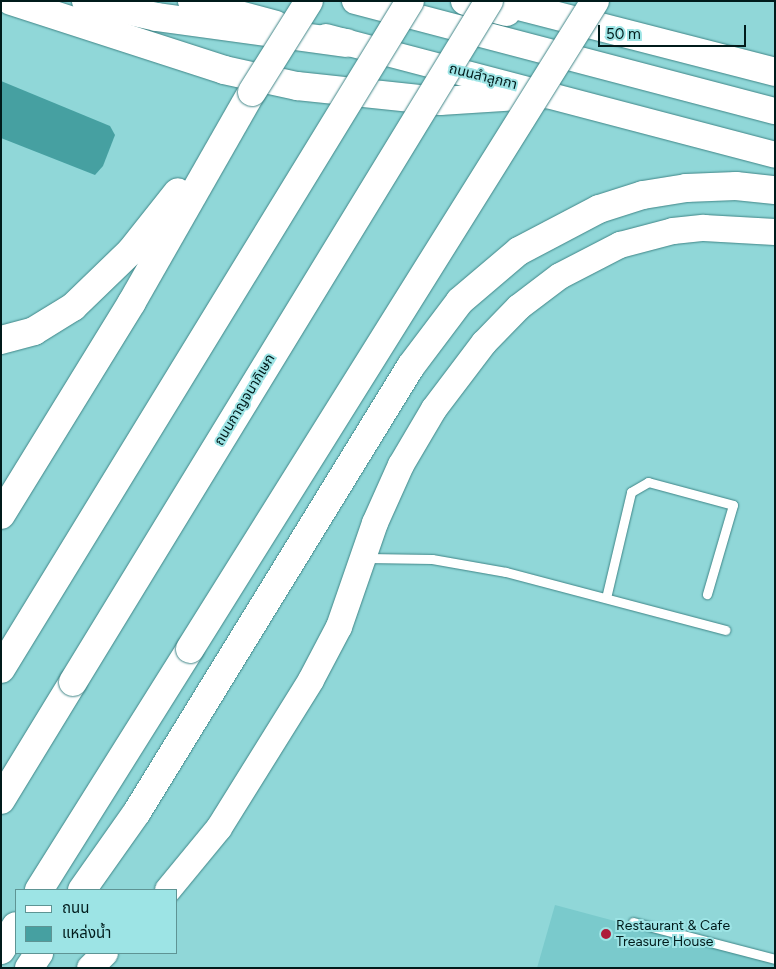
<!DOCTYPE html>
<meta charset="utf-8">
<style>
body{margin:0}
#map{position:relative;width:776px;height:969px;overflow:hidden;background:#90d7d8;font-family:Figtree,"Noto Sans Thai",sans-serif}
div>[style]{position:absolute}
.built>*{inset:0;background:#7acacc}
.water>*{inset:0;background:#46a0a1}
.roads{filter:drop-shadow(0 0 1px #3f8587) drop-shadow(0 0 1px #3f8587)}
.service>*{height:9px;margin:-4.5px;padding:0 4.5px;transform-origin:4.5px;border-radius:4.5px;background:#fff}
.secondary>*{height:26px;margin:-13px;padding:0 13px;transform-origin:13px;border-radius:13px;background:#fff}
.motorway>*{height:28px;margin:-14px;padding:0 14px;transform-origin:14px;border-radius:14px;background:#fff}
.bridges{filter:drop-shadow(0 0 1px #3f8587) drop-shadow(0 0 1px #3f8587)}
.motorway-bridge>*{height:28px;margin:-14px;padding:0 14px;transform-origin:14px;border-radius:14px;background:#fff}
.dots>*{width:14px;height:14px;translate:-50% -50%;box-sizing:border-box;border:2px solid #9de4e5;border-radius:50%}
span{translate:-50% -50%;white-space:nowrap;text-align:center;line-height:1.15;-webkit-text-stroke:4px #9de4e5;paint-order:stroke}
.street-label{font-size:14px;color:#001b1b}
.poi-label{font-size:14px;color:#001b1b}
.left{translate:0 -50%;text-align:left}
.frame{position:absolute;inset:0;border:2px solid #001b1b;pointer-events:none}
.legend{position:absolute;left:15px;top:889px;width:162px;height:65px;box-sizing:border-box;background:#9de4e5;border:1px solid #5e9494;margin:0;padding:6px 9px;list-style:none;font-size:15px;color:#001b1b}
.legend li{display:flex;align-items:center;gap:10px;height:25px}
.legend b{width:25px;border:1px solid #5e9494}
.scale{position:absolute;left:598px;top:25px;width:148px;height:22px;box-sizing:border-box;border:2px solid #001b1b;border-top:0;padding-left:6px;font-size:15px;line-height:18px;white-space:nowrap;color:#001b1b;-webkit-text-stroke:4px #9de4e5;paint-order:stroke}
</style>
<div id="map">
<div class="built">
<i style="clip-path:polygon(555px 905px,775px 964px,775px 968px,537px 968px)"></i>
</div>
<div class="water">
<i style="clip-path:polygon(1px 81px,110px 126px,115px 135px,103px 166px,95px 175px,1px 138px)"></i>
</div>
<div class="roads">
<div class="service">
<i style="left:367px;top:558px;width:65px;rotate:0.9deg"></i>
<i style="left:432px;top:559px;width:75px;rotate:10deg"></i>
<i style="left:506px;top:572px;width:227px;rotate:14.8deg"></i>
<i style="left:606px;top:598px;width:109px;rotate:-76.7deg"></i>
<i style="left:631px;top:492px;width:20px;rotate:-30deg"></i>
<i style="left:648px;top:482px;width:88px;rotate:15.1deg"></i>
<i style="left:733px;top:505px;width:93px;rotate:106.3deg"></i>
<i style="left:633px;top:922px;width:147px;rotate:14.6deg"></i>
</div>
<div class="secondary">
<i style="left:191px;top:1px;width:88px;rotate:15.1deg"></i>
<i style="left:355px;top:1px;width:434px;rotate:14.7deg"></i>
<i style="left:326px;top:37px;width:464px;rotate:14.7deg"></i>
<i style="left:168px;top:890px;width:80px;rotate:-50.6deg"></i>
<i style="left:219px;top:828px;width:174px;rotate:-58.1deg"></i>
<i style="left:311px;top:680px;width:60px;rotate:-62.2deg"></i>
<i style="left:339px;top:627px;width:110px;rotate:-70.9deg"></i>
<i style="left:375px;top:523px;width:64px;rotate:-65.9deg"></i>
<i style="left:401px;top:465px;width:65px;rotate:-59.5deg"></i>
<i style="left:434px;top:409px;width:83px;rotate:-52.9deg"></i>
<i style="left:484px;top:343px;width:50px;rotate:-45.8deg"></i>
<i style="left:519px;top:307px;width:51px;rotate:-37.1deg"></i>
<i style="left:560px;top:276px;width:68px;rotate:-27.3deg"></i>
<i style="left:620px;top:245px;width:55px;rotate:-14.8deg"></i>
<i style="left:673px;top:231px;width:31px;rotate:-6deg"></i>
<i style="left:704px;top:228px;width:71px;rotate:3.2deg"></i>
<i style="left:90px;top:968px;width:21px;rotate:-45deg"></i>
</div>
<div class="motorway">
<i style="left:11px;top:1px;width:224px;rotate:17.9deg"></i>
<i style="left:224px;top:70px;width:75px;rotate:12.4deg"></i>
<i style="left:297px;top:86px;width:144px;rotate:6deg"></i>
<i style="left:440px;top:101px;width:110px;rotate:-3.6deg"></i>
<i style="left:86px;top:1px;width:73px;rotate:12.7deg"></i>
<i style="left:157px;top:17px;width:191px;rotate:7.8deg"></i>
<i style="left:465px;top:1px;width:43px;rotate:14.7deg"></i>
<i style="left:499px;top:1px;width:285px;rotate:14.4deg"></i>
<i style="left:1px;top:340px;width:34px;rotate:-15deg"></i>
<i style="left:34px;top:331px;width:46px;rotate:-31.6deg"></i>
<i style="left:73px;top:307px;width:81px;rotate:-44deg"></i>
<i style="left:131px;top:251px;width:75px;rotate:-51.5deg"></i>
<i style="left:1px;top:515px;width:250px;rotate:-58.4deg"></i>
<i style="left:132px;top:302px;width:242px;rotate:-60.3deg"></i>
<i style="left:1px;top:800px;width:138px;rotate:-58.6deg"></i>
<i style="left:39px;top:890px;width:284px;rotate:-57.9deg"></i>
<i style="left:82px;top:890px;width:95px;rotate:-54.8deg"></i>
<i style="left:137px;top:812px;width:523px;rotate:-58.44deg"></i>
<i style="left:411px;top:366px;width:81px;rotate:-53deg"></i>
<i style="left:460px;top:301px;width:77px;rotate:-40.3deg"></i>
<i style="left:519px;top:251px;width:90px;rotate:-27.7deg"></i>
<i style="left:599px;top:209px;width:46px;rotate:-17.7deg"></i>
<i style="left:643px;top:195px;width:44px;rotate:-9.2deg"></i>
<i style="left:686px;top:188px;width:50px;rotate:-2.3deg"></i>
<i style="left:736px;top:186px;width:39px;rotate:6deg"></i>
<i style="left:1px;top:950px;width:28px;rotate:-58deg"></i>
<i style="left:29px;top:968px;width:18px;rotate:-56deg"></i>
</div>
</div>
<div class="bridges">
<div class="motorway-bridge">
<i style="left:252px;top:92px;width:107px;rotate:-57.9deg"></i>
<i style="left:190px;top:649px;width:764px;rotate:-57.99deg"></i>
<i style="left:1px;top:669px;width:783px;rotate:-58.52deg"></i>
<i style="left:73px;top:682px;width:798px;rotate:-58.58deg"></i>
</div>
</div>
<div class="dots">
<i style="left:606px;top:934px;background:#ae1a39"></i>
</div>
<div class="street-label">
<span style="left:483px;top:77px;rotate:14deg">ถนนลำลูกกา</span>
<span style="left:245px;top:400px;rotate:-59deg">ถนนกาญจนาภิเษก</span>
</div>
<div class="poi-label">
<span class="left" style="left:616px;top:934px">Restaurant &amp; Cafe<br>Treasure House</span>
</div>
<div class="frame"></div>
<ul class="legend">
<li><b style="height:6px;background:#fff"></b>ถนน</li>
<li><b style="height:14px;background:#46a0a1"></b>แหล่งน้ำ</li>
</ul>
<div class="scale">50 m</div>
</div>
